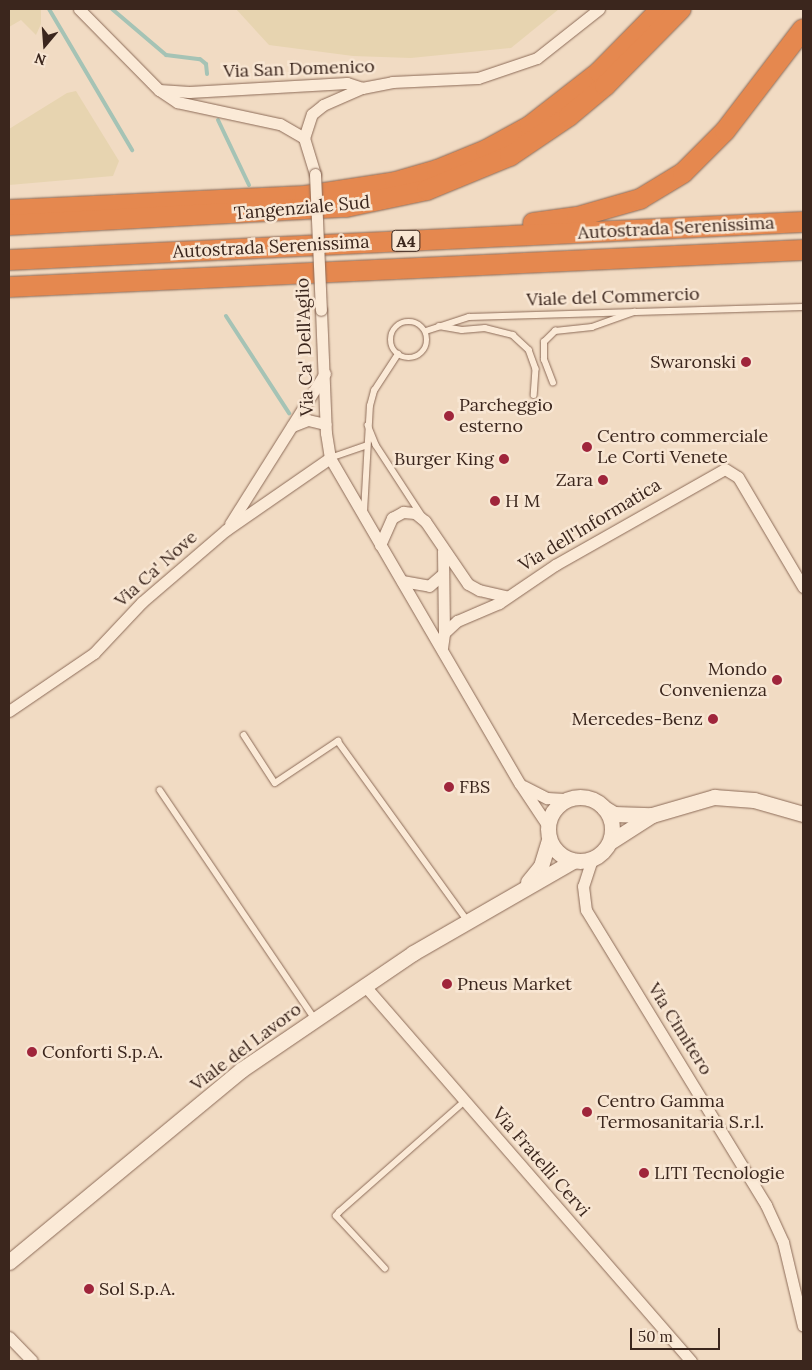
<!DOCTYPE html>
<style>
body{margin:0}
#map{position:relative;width:812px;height:1370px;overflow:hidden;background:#f1dbc3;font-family:Lora,serif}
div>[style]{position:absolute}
.farmland>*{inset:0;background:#e7d4b0}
.stream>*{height:4px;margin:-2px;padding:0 2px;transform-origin:2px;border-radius:2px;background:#a5c3b5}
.roads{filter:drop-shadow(0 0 1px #8c6b58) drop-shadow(0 0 1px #8c6b58)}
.lane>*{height:5.5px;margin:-2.75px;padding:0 2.75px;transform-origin:2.75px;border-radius:2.75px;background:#fbead7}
.lane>.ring{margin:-2.75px;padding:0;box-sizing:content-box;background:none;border:5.5px solid #fbead7;border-radius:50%}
.street>*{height:11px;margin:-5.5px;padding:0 5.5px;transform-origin:5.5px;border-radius:5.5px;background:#fbead7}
.secondary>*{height:15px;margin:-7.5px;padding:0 7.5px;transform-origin:7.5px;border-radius:7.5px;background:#fbead7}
.secondary>.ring{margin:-7.5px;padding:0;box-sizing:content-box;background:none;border:15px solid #fbead7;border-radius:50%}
.highway>*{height:20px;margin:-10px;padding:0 10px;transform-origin:10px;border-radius:10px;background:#e5884f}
.bridges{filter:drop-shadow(0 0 1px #8c6b58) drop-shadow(0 0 1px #8c6b58)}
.street-bridge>*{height:11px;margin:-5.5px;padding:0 5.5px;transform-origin:5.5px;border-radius:5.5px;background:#fbead7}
.dots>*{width:14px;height:14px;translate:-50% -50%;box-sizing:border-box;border:2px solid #f8e6d3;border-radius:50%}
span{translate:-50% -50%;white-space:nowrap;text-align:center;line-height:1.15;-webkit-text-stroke:5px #f8e6d3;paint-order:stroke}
.shield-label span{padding:1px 4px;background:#f8e6d3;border:1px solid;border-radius:4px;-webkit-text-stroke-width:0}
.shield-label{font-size:16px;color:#3b261d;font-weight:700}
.street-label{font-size:18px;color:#3b261d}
.poi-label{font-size:18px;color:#3b261d}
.right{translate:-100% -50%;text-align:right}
.left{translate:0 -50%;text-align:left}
.frame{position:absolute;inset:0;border:10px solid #3b261d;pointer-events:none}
.north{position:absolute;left:20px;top:20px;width:50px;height:50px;-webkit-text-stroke:4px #f8e6d3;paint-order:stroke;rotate:198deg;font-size:14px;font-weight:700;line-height:20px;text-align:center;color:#3b261d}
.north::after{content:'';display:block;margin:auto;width:18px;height:22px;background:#3b261d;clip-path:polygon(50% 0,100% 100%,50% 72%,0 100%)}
.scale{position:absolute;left:630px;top:1328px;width:90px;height:22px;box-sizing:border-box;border:2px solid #3b261d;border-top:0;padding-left:6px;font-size:15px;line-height:18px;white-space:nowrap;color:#3b261d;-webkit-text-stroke:4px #f8e6d3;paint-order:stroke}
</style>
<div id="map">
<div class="farmland">
<i style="clip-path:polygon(9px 9px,41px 9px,41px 24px,36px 35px,21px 20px,9px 27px)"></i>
<i style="clip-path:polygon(236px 9px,559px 9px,511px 48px,411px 58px,353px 56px,269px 45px)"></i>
<i style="clip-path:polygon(76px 91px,119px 161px,113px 176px,9px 185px,9px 129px,67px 93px)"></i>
</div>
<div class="stream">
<i style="left:49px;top:9px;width:164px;rotate:59.5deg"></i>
<i style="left:112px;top:9px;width:71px;rotate:40.4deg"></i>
<i style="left:166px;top:55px;width:34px;rotate:7deg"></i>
<i style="left:200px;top:59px;width:8px;rotate:40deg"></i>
<i style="left:206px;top:64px;width:10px;rotate:84deg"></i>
<i style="left:218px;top:120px;width:72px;rotate:64.5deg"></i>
<i style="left:226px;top:316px;width:116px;rotate:57deg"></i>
</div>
<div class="roads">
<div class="lane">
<i class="ring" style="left:391px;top:322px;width:30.5px;height:30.5px"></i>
<i style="left:439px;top:326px;width:23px;rotate:10deg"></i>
<i style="left:462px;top:330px;width:23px;rotate:-5deg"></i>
<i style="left:485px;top:328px;width:29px;rotate:14deg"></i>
<i style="left:513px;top:335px;width:22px;rotate:43deg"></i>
<i style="left:529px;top:350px;width:20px;rotate:70deg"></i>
<i style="left:536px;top:369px;width:26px;rotate:94deg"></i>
<i style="left:426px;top:331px;width:45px;rotate:-18deg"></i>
<i style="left:469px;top:317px;width:334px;rotate:-1.7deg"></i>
<i style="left:553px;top:383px;width:25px;rotate:-111deg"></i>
<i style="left:544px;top:360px;width:18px;rotate:-90deg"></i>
<i style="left:544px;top:342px;width:16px;rotate:-45deg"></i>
<i style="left:555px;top:331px;width:37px;rotate:-6deg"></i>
<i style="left:592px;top:327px;width:45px;rotate:-19.7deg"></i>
<i style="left:368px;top:425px;width:22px;rotate:68deg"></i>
<i style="left:376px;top:445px;width:82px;rotate:56.9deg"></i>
<i style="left:330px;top:458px;width:39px;rotate:-19deg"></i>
<i style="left:364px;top:512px;width:106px;rotate:-86.8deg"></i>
<i style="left:370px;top:406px;width:16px;rotate:-75deg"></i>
<i style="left:374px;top:391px;width:44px;rotate:-57deg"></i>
<i style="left:244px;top:735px;width:57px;rotate:57.1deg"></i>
<i style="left:275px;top:783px;width:76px;rotate:-33.7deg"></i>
<i style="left:338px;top:741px;width:221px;rotate:54.2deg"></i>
<i style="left:160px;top:790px;width:277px;rotate:55.9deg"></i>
<i style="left:385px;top:1269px;width:72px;rotate:-132.8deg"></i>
<i style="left:336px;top:1216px;width:5px;rotate:-53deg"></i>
<i style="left:339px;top:1212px;width:168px;rotate:-41.4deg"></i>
</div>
<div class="street">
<i style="left:79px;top:9px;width:114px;rotate:45.4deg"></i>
<i style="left:159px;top:90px;width:22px;rotate:34deg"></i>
<i style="left:177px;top:102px;width:105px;rotate:12.1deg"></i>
<i style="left:280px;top:124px;width:28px;rotate:30deg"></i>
<i style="left:159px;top:90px;width:30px;rotate:4deg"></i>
<i style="left:189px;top:92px;width:158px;rotate:-3.3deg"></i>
<i style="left:347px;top:83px;width:16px;rotate:18deg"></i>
<i style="left:362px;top:88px;width:31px;rotate:-11deg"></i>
<i style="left:392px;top:82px;width:86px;rotate:-2.7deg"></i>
<i style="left:478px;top:78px;width:62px;rotate:-18.7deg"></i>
<i style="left:537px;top:58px;width:79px;rotate:-38.3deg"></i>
<i style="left:315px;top:174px;width:38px;rotate:-107deg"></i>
<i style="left:304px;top:138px;width:25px;rotate:-72deg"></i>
<i style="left:312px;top:114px;width:14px;rotate:-39deg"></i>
<i style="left:323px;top:105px;width:43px;rotate:-23.6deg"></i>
<i style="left:321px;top:310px;width:123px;rotate:87.7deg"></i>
<i style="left:326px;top:433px;width:25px;rotate:81deg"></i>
<i style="left:330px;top:458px;width:377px;rotate:59.8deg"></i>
<i style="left:520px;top:784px;width:50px;rotate:56.3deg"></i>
<i style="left:292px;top:426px;width:17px;rotate:-21deg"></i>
<i style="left:308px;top:420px;width:18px;rotate:13deg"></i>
<i style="left:230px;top:524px;width:178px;rotate:-57.8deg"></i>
<i style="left:380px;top:545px;width:30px;rotate:-66deg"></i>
<i style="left:392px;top:518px;width:13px;rotate:-29deg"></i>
<i style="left:403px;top:512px;width:12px;rotate:5deg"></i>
<i style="left:415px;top:513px;width:13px;rotate:39deg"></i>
<i style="left:425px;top:521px;width:76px;rotate:55.7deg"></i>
<i style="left:468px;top:584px;width:13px;rotate:29deg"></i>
<i style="left:479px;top:590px;width:28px;rotate:13deg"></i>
<i style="left:443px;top:551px;width:82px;rotate:89.3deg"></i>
<i style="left:402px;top:581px;width:27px;rotate:10deg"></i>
<i style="left:429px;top:586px;width:18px;rotate:-41deg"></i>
<i style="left:442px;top:648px;width:15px;rotate:-82deg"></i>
<i style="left:444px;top:633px;width:18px;rotate:-43deg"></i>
<i style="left:457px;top:621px;width:46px;rotate:-23.2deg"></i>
<i style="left:499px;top:603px;width:68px;rotate:-34.2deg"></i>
<i style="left:555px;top:565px;width:195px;rotate:-29.5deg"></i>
<i style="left:725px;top:469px;width:15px;rotate:32deg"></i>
<i style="left:738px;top:477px;width:128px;rotate:59.4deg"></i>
<i style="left:9px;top:711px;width:103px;rotate:-34.3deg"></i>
<i style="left:94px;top:653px;width:70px;rotate:-46.7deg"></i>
<i style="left:142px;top:602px;width:111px;rotate:-40.6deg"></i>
<i style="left:226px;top:530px;width:126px;rotate:-34.7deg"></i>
<i style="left:523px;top:786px;width:27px;rotate:27deg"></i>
<i style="left:547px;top:798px;width:22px;rotate:3deg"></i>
<i style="left:592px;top:859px;width:28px;rotate:108deg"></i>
<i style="left:583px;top:886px;width:24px;rotate:83deg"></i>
<i style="left:586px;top:910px;width:346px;rotate:58.6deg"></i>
<i style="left:766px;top:1205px;width:41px;rotate:65.3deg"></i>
<i style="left:783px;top:1242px;width:86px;rotate:76.6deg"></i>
<i style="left:365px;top:986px;width:497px;rotate:49deg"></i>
<i style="left:9px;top:1337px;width:33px;rotate:46deg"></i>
</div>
<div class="secondary">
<i class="ring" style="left:548px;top:797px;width:49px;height:49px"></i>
<i style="left:604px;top:808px;width:12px;rotate:31deg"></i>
<i style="left:614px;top:814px;width:37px;rotate:2deg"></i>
<i style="left:610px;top:842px;width:50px;rotate:-32.7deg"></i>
<i style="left:652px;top:815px;width:65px;rotate:-16.2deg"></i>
<i style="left:714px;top:797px;width:40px;rotate:4.3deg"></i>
<i style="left:754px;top:800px;width:51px;rotate:15.9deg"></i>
<i style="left:528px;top:882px;width:21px;rotate:-51deg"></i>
<i style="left:541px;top:866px;width:27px;rotate:-73deg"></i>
<i style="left:9px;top:1262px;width:301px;rotate:-39.6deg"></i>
<i style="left:241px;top:1070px;width:208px;rotate:-34.2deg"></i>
<i style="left:413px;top:953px;width:185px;rotate:-29.9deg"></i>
</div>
<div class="highway">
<i style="left:9px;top:210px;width:296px;rotate:-2.7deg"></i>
<i style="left:305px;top:196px;width:91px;rotate:-8.8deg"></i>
<i style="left:395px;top:182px;width:44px;rotate:-15.9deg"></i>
<i style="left:437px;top:170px;width:53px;rotate:-22.2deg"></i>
<i style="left:486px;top:150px;width:50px;rotate:-28.6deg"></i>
<i style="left:530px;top:126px;width:88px;rotate:-38deg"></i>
<i style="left:599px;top:72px;width:88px;rotate:-45.5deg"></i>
<i style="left:533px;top:223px;width:44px;rotate:-7.8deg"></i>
<i style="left:577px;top:217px;width:66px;rotate:-15.9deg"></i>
<i style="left:640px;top:199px;width:50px;rotate:-31.2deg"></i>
<i style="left:683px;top:173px;width:59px;rotate:-45deg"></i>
<i style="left:725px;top:131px;width:128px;rotate:-52.6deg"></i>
<i style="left:9px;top:225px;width:337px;rotate:-3.1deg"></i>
<i style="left:346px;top:207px;width:83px;rotate:-11.9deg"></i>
<i style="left:427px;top:190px;width:90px;rotate:-22.3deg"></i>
<i style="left:510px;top:156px;width:71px;rotate:-34.1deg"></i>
<i style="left:569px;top:116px;width:47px;rotate:-39.8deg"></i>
<i style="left:605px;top:86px;width:108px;rotate:-45.4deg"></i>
<i style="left:9px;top:260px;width:795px;rotate:-2.74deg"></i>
<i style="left:9px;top:287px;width:795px;rotate:-2.67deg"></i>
</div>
</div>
<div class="bridges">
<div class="street-bridge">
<i style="left:315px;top:174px;width:136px;rotate:87.5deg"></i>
</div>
</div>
<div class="dots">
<i style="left:746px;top:362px;background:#9f253b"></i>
<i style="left:449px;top:416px;background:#9f253b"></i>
<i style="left:587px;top:447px;background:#9f253b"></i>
<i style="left:504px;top:459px;background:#9f253b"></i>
<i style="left:603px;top:480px;background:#9f253b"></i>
<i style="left:495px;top:501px;background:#9f253b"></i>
<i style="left:777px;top:680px;background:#9f253b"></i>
<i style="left:713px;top:719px;background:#9f253b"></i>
<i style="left:449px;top:787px;background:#9f253b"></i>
<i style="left:447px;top:984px;background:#9f253b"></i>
<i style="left:32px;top:1052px;background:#9f253b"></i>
<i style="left:587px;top:1112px;background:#9f253b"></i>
<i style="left:644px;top:1173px;background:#9f253b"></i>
<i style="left:89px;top:1289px;background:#9f253b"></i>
</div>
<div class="shield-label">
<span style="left:406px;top:241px">A4</span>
</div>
<div class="street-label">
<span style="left:299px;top:69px;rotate:-2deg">Via San Domenico</span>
<span style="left:302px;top:208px;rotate:-5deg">Tangenziale Sud</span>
<span style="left:676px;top:228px;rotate:-3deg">Autostrada Serenissima</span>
<span style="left:271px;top:247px;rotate:-3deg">Autostrada Serenissima</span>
<span style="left:613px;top:297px;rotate:-2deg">Viale del Commercio</span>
<span style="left:305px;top:347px;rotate:-92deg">Via Ca' Dell'Aglio</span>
<span style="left:590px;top:525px;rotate:-31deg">Via dell'Informatica</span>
<span style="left:156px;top:569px;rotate:-42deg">Via Ca' Nove</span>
<span style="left:680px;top:1029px;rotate:58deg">Via Cimitero</span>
<span style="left:246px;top:1047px;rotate:-37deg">Viale del Lavoro</span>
<span style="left:541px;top:1162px;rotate:49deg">Via Fratelli Cervi</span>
</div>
<div class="poi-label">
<span class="right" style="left:736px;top:362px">Swaronski</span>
<span class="left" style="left:459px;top:416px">Parcheggio<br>esterno</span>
<span class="left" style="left:597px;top:447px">Centro commerciale<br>Le Corti Venete</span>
<span class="right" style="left:494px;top:459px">Burger King</span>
<span class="right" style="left:593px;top:480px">Zara</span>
<span class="left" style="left:505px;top:501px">H M</span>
<span class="right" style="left:767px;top:680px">Mondo<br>Convenienza</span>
<span class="right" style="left:703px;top:719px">Mercedes-Benz</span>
<span class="left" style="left:459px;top:787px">FBS</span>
<span class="left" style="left:457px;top:984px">Pneus Market</span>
<span class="left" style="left:42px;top:1052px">Conforti S.p.A.</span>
<span class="left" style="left:597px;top:1112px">Centro Gamma<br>Termosanitaria S.r.l.</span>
<span class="left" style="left:654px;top:1173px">LITI Tecnologie</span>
<span class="left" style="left:99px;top:1289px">Sol S.p.A.</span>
</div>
<div class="frame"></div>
<div class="north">N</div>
<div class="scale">50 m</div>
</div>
